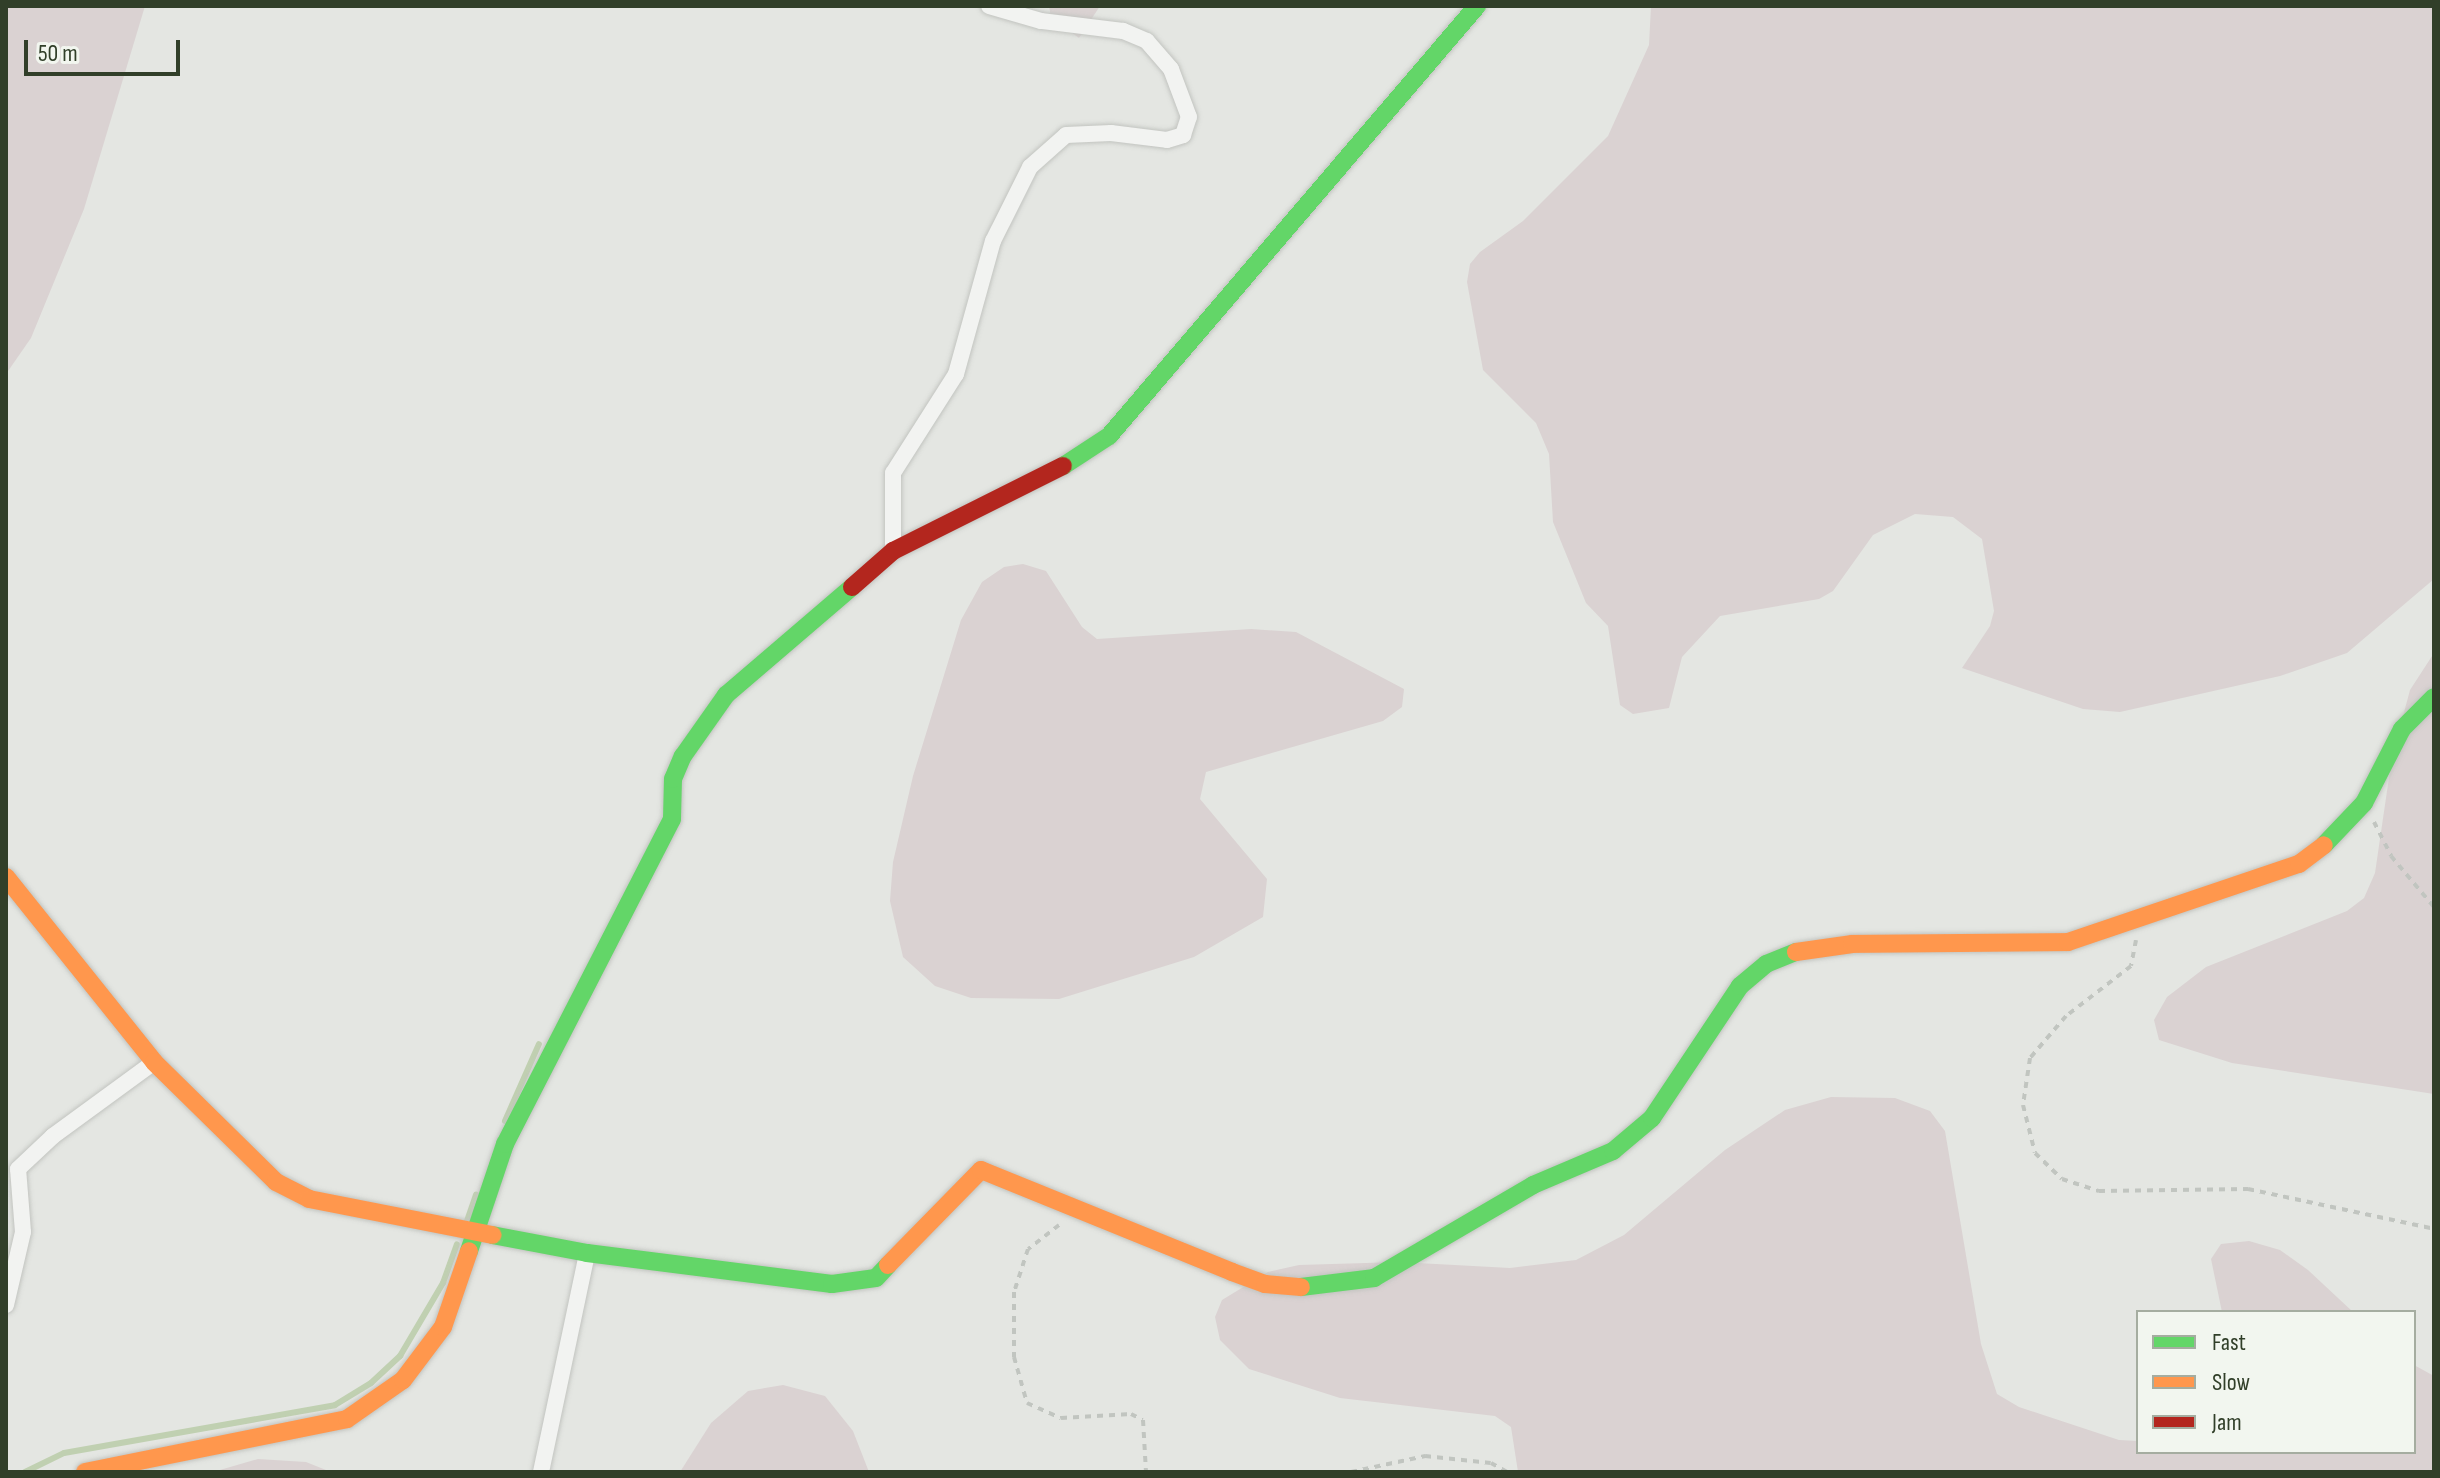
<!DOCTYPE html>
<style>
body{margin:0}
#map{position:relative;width:2440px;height:1478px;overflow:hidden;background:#e4e6e2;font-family:"Sofia Sans Condensed",sans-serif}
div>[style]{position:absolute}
.green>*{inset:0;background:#dad2d2}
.stream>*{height:6px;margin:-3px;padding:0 3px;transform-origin:3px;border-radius:3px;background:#c0d0b1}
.path>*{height:4px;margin-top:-2px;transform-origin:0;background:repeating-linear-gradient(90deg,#c1c5c0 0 6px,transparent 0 12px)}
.roads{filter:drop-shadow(0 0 2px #c2c4c0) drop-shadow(0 0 2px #c2c4c0)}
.street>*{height:16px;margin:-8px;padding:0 8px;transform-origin:8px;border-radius:8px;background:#f2f3f1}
.fast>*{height:18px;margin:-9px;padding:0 9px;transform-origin:9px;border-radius:9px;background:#63d668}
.slow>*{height:18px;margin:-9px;padding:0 9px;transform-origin:9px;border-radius:9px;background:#ff974d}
.jam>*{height:18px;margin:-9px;padding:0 9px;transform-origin:9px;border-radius:9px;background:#b3261e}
span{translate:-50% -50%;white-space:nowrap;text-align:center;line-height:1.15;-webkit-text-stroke:6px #f2f6ef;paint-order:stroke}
.frame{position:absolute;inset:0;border:8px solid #313f29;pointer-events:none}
.legend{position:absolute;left:2136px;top:1310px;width:280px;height:144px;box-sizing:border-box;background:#f2f6ef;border:2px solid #a5ada0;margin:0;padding:10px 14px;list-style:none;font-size:24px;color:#313f29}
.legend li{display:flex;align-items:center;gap:16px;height:40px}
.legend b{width:40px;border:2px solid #a5ada0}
.scale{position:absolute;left:24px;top:40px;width:156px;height:36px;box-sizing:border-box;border:4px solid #313f29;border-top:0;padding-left:10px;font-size:24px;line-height:28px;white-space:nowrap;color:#313f29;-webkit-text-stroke:6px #f2f6ef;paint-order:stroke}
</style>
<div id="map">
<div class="green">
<i style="clip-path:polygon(6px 6px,145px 6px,84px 209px,31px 338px,6px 374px)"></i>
<i style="clip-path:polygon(1049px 6px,1100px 6px,1079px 38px,1051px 17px)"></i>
<i style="clip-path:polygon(1651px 6px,2434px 6px,2434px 579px,2347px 653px,2280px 676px,2120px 712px,2083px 709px,1962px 668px,1990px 626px,1994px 611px,1982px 539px,1953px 517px,1915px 514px,1873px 535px,1833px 591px,1819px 599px,1720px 616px,1682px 657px,1669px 708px,1633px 714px,1620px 705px,1608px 626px,1586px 603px,1553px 522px,1549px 454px,1536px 423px,1483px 370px,1467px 282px,1470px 264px,1480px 252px,1523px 221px,1608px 136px,1649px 45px)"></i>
<i style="clip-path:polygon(1023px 564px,1046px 571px,1082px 627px,1097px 639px,1251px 629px,1296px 632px,1404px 689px,1402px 707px,1383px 721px,1206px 772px,1200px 799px,1267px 879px,1263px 917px,1194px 957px,1059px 999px,971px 998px,935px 986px,903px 957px,890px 901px,893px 862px,913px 776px,961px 620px,982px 582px,1004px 567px)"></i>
<i style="clip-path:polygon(2434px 653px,2434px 1094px,2232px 1063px,2159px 1040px,2154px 1020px,2167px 997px,2206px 967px,2347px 911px,2364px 898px,2375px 873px,2392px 757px,2410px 690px)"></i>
<i style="clip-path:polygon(1831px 1097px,1895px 1098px,1930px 1111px,1945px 1131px,1981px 1344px,1997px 1394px,2019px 1407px,2119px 1440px,2138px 1441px,2138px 1452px,2414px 1452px,2414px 1365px,2434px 1376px,2434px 1472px,1518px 1472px,1511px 1427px,1495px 1416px,1340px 1398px,1249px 1369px,1220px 1340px,1215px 1317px,1222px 1300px,1268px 1272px,1299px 1265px,1399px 1262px,1510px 1268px,1576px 1260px,1624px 1235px,1725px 1150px,1785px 1110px)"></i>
<i style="clip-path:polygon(2249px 1241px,2280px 1250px,2308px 1270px,2353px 1312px,2222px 1312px,2211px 1259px,2221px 1244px)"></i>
<i style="clip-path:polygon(783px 1385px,825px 1396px,853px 1431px,869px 1472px,680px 1472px,711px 1423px,748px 1391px)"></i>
<i style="clip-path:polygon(258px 1459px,306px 1462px,331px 1472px,213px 1472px)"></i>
</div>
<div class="stream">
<i style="left:505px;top:1121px;width:84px;rotate:-66.2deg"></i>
<i style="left:467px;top:1221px;width:28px;rotate:-71deg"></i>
<i style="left:25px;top:1472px;width:43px;rotate:-26deg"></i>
<i style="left:64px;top:1453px;width:275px;rotate:-10deg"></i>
<i style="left:335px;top:1405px;width:42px;rotate:-31.4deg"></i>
<i style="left:371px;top:1383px;width:40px;rotate:-43deg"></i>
<i style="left:400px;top:1356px;width:85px;rotate:-59.5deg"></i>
<i style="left:443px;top:1283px;width:41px;rotate:-70.3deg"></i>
</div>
<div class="path">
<i style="left:2374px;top:822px;width:38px;rotate:63deg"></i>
<i style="left:2391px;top:856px;width:67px;rotate:49.9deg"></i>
<i style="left:2136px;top:940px;width:26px;rotate:101deg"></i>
<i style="left:2131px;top:966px;width:82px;rotate:142.4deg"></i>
<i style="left:2066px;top:1016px;width:55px;rotate:130.6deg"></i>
<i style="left:2030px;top:1058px;width:48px;rotate:98.5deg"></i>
<i style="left:2023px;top:1105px;width:49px;rotate:76deg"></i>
<i style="left:2035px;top:1153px;width:37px;rotate:44deg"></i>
<i style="left:2062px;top:1179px;width:39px;rotate:18deg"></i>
<i style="left:2099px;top:1191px;width:149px;rotate:-0.8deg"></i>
<i style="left:2248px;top:1189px;width:190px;rotate:12.1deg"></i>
<i style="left:1059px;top:1225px;width:39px;rotate:142deg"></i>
<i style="left:1028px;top:1249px;width:45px;rotate:108deg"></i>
<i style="left:1014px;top:1292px;width:65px;rotate:90deg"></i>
<i style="left:1014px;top:1357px;width:48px;rotate:74.2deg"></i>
<i style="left:1027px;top:1403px;width:37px;rotate:24deg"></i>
<i style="left:1061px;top:1418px;width:70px;rotate:-3.3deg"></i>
<i style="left:1131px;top:1414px;width:13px;rotate:27deg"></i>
<i style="left:1143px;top:1420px;width:52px;rotate:86.7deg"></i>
<i style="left:1351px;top:1472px;width:76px;rotate:-12.2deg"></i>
<i style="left:1425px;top:1456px;width:66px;rotate:6.1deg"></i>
<i style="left:1491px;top:1463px;width:18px;rotate:29deg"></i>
</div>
<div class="roads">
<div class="street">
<i style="left:893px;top:551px;width:78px;rotate:-90deg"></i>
<i style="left:893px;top:473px;width:117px;rotate:-57.5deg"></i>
<i style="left:956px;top:374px;width:138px;rotate:-74.5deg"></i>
<i style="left:993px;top:241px;width:83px;rotate:-63.4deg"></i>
<i style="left:1030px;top:167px;width:48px;rotate:-41.6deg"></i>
<i style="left:1066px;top:135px;width:45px;rotate:-2.5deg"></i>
<i style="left:1111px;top:133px;width:56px;rotate:7.1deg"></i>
<i style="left:1167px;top:140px;width:17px;rotate:-17deg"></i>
<i style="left:1183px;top:135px;width:19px;rotate:-72deg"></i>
<i style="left:1189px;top:117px;width:51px;rotate:-110.6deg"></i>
<i style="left:1171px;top:69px;width:37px;rotate:-131deg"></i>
<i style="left:1147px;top:41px;width:26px;rotate:-157deg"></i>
<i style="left:1123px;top:31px;width:83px;rotate:-173deg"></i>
<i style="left:1041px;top:21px;width:54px;rotate:-163.9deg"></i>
<i style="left:6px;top:1305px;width:75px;rotate:-76.9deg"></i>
<i style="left:23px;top:1232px;width:63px;rotate:-94.5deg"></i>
<i style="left:18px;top:1169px;width:48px;rotate:-43.3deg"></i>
<i style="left:53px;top:1136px;width:125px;rotate:-36.2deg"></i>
<i style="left:541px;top:1472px;width:224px;rotate:-78.1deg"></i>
</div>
<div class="fast">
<i style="left:1063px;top:466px;width:55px;rotate:-33.1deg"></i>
<i style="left:1109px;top:436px;width:566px;rotate:-49.44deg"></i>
<i style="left:2324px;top:845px;width:58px;rotate:-46.4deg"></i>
<i style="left:2364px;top:803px;width:83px;rotate:-62.8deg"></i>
<i style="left:2402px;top:729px;width:45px;rotate:-45deg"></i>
<i style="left:492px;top:1235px;width:97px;rotate:10.7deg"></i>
<i style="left:587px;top:1253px;width:247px;rotate:7.2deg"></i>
<i style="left:832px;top:1284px;width:44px;rotate:-7.8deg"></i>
<i style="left:876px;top:1278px;width:18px;rotate:-47deg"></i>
<i style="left:469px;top:1251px;width:113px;rotate:-71.4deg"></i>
<i style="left:505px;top:1144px;width:365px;rotate:-62.8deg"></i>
<i style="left:672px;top:819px;width:40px;rotate:-88.6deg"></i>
<i style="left:673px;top:779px;width:25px;rotate:-67deg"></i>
<i style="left:683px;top:756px;width:75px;rotate:-54.8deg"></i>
<i style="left:726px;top:695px;width:166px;rotate:-40.6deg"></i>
<i style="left:1301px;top:1287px;width:74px;rotate:-7deg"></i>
<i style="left:1374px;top:1278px;width:184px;rotate:-30.3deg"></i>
<i style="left:1533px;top:1185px;width:87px;rotate:-23deg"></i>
<i style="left:1613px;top:1151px;width:51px;rotate:-40.2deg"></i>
<i style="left:1652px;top:1118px;width:159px;rotate:-56.3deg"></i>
<i style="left:1740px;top:986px;width:34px;rotate:-40deg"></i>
<i style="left:1766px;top:964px;width:32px;rotate:-22deg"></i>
</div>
<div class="slow">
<i style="left:6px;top:877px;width:237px;rotate:51.3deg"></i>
<i style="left:154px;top:1062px;width:171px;rotate:44.5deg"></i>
<i style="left:276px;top:1182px;width:37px;rotate:27deg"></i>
<i style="left:309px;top:1199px;width:187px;rotate:11.1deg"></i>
<i style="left:1796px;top:952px;width:57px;rotate:-8.1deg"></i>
<i style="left:1852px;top:944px;width:216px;rotate:-0.5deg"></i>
<i style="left:2068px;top:942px;width:244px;rotate:-18.7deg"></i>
<i style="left:2299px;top:864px;width:31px;rotate:-37deg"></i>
<i style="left:888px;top:1265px;width:133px;rotate:-45.6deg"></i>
<i style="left:981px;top:1170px;width:271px;rotate:22.1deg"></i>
<i style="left:1232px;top:1272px;width:35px;rotate:20deg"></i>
<i style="left:1265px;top:1284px;width:36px;rotate:5deg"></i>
<i style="left:85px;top:1472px;width:267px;rotate:-11.4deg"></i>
<i style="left:347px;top:1419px;width:68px;rotate:-34.9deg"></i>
<i style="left:403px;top:1380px;width:66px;rotate:-53deg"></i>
<i style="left:443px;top:1327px;width:80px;rotate:-71.1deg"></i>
</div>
<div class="jam">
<i style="left:852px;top:587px;width:55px;rotate:-41.3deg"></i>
<i style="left:893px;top:551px;width:190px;rotate:-26.6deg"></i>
</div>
</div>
<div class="frame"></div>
<ul class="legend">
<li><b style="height:10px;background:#63d668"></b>Fast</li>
<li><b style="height:10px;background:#ff974d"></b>Slow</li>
<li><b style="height:10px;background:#b3261e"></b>Jam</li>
</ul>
<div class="scale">50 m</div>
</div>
